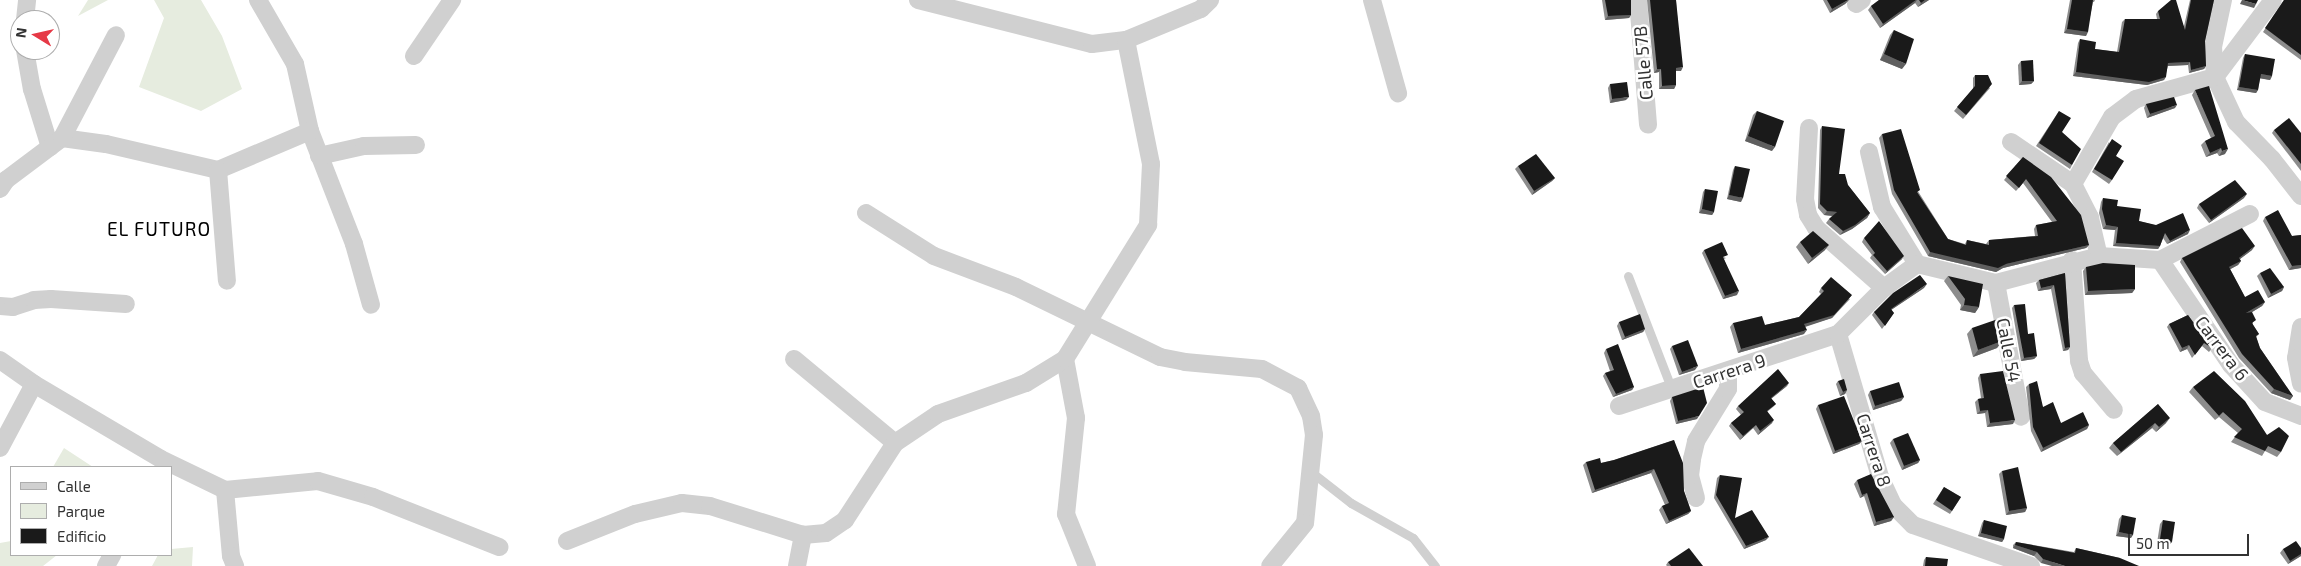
<!DOCTYPE html>
<style>
body{margin:0}
#map{position:relative;width:2301px;height:566px;overflow:hidden;background:#fff;font-family:"Exo 2",sans-serif}
div>[style]{position:absolute}
.green>*{inset:0;background:#e6ecdf}
.service>*{height:9px;margin:-4.5px;padding:0 4.5px;transform-origin:4.5px;border-radius:4.5px;background:#d0d0d0}
.minor>*{height:18px;margin:-9px;padding:0 9px;transform-origin:9px;border-radius:9px;background:#d0d0d0}
.wall>*{inset:0;background:#8c8c8c}
.shaded-wall>*{inset:0;background:#5f5f5f}
.building>*{inset:0;background:#1a1a1a}
span{translate:-50% -50%;white-space:nowrap;text-align:center;line-height:1.15;-webkit-text-stroke:5px #fff;paint-order:stroke}
.street-label{font-size:18px;color:#333}
.neighbourhood-label{font-size:19px;color:#000;letter-spacing:1px}
.legend{position:absolute;left:10px;top:466px;width:162px;height:90px;box-sizing:border-box;background:#fff;border:1px solid #adadad;margin:0;padding:6px 9px;list-style:none;font-size:15px;color:#333}
.legend li{display:flex;align-items:center;gap:10px;height:25px}
.legend b{width:25px;border:1px solid #adadad}
.north{position:absolute;left:10px;top:10px;width:50px;height:50px;box-sizing:border-box;background:#fff;border:1px solid #adadad;border-radius:50%;rotate:279deg;font-size:14px;font-weight:700;line-height:20px;text-align:center;color:#333}
.north::after{content:'';display:block;margin:auto;width:18px;height:22px;background:#e63946;clip-path:polygon(50% 0,100% 100%,50% 72%,0 100%)}
.scale{position:absolute;left:2128px;top:534px;width:121px;height:22px;box-sizing:border-box;border:2px solid #333;border-top:0;padding-left:6px;font-size:15px;line-height:18px;white-space:nowrap;color:#333;-webkit-text-stroke:4px #fff;paint-order:stroke}
</style>
<div id="map">
<div class="green">
<i style="clip-path:polygon(88px 0,108px 0,78px 16px)"></i>
<i style="clip-path:polygon(154px 0,201px 0,222px 36px,242px 89px,201px 111px,139px 87px,164px 18px)"></i>
<i style="clip-path:polygon(64px 448px,93px 467px,53px 467px)"></i>
<i style="clip-path:polygon(11px 541px,11px 555px,57px 555px,43px 566px,0 566px,0 543px)"></i>
<i style="clip-path:polygon(193px 547px,192px 566px,152px 566px,158px 555px,171px 555px,171px 549px)"></i>
</div>
<div class="service">
<i style="left:1628px;top:276px;width:122px;rotate:68.9deg"></i>
<i style="left:1310px;top:471px;width:52px;rotate:38deg"></i>
<i style="left:1351px;top:503px;width:71px;rotate:29.4deg"></i>
<i style="left:1413px;top:538px;width:36px;rotate:52deg"></i>
</div>
<div class="minor">
<i style="left:258px;top:0;width:74px;rotate:60deg"></i>
<i style="left:295px;top:64px;width:69px;rotate:77.4deg"></i>
<i style="left:310px;top:131px;width:121px;rotate:68.7deg"></i>
<i style="left:354px;top:244px;width:63px;rotate:74.4deg"></i>
<i style="left:918px;top:0;width:179px;rotate:14.2deg"></i>
<i style="left:1092px;top:44px;width:34px;rotate:-7deg"></i>
<i style="left:1126px;top:40px;width:81px;rotate:-22.5deg"></i>
<i style="left:1201px;top:9px;width:13px;rotate:-45deg"></i>
<i style="left:1372px;top:0;width:97px;rotate:74.4deg"></i>
<i style="left:1638px;top:0;width:125px;rotate:85.4deg"></i>
<i style="left:2223px;top:0;width:48px;rotate:102deg"></i>
<i style="left:2213px;top:47px;width:30px;rotate:86deg"></i>
<i style="left:2215px;top:77px;width:50px;rotate:65deg"></i>
<i style="left:2236px;top:122px;width:52px;rotate:45.8deg"></i>
<i style="left:2272px;top:159px;width:47px;rotate:51.9deg"></i>
<i style="left:1856px;top:4px;width:7px;rotate:-34deg"></i>
<i style="left:25px;top:20px;width:20px;rotate:-84deg"></i>
<i style="left:25px;top:50px;width:40px;rotate:80deg"></i>
<i style="left:32px;top:89px;width:61px;rotate:72.8deg"></i>
<i style="left:414px;top:56px;width:68px;rotate:-55.8deg"></i>
<i style="left:1809px;top:128px;width:71px;rotate:93.2deg"></i>
<i style="left:1805px;top:199px;width:16px;rotate:79deg"></i>
<i style="left:1808px;top:215px;width:15px;rotate:58deg"></i>
<i style="left:1816px;top:228px;width:91px;rotate:41.4deg"></i>
<i style="left:62px;top:138px;width:44px;rotate:7.8deg"></i>
<i style="left:106px;top:144px;width:115px;rotate:13.1deg"></i>
<i style="left:218px;top:170px;width:100px;rotate:-23deg"></i>
<i style="left:2011px;top:142px;width:75px;rotate:34.1deg"></i>
<i style="left:2073px;top:184px;width:38px;rotate:63deg"></i>
<i style="left:2090px;top:218px;width:39px;rotate:77deg"></i>
<i style="left:1869px;top:152px;width:57px;rotate:76.7deg"></i>
<i style="left:1882px;top:207px;width:67px;rotate:58.4deg"></i>
<i style="left:319px;top:156px;width:46px;rotate:-12.5deg"></i>
<i style="left:364px;top:146px;width:52px;rotate:-1.1deg"></i>
<i style="left:218px;top:170px;width:111px;rotate:85.4deg"></i>
<i style="left:2073px;top:184px;width:78px;rotate:-59.8deg"></i>
<i style="left:2112px;top:117px;width:30px;rotate:-37deg"></i>
<i style="left:2136px;top:99px;width:82px;rotate:-15.6deg"></i>
<i style="left:2215px;top:77px;width:96px;rotate:-53deg"></i>
<i style="left:0;top:189px;width:11px;rotate:-56deg"></i>
<i style="left:6px;top:180px;width:70px;rotate:-36.9deg"></i>
<i style="left:62px;top:138px;width:116px;rotate:-62.3deg"></i>
<i style="left:866px;top:213px;width:80px;rotate:32.3deg"></i>
<i style="left:934px;top:256px;width:88px;rotate:20.7deg"></i>
<i style="left:1016px;top:287px;width:160px;rotate:25.9deg"></i>
<i style="left:1160px;top:357px;width:25px;rotate:11deg"></i>
<i style="left:1185px;top:362px;width:77px;rotate:5.2deg"></i>
<i style="left:1262px;top:369px;width:41px;rotate:27.8deg"></i>
<i style="left:1298px;top:388px;width:31px;rotate:65deg"></i>
<i style="left:1311px;top:416px;width:19px;rotate:81deg"></i>
<i style="left:1314px;top:435px;width:88px;rotate:95.8deg"></i>
<i style="left:1305px;top:523px;width:55px;rotate:129.1deg"></i>
<i style="left:2072px;top:260px;width:101px;rotate:86deg"></i>
<i style="left:2079px;top:361px;width:13px;rotate:72deg"></i>
<i style="left:2083px;top:373px;width:48px;rotate:50deg"></i>
<i style="left:2160px;top:260px;width:127px;rotate:55.9deg"></i>
<i style="left:2231px;top:365px;width:50px;rotate:47.4deg"></i>
<i style="left:2265px;top:402px;width:39px;rotate:21deg"></i>
<i style="left:1996px;top:283px;width:136px;rotate:79.4deg"></i>
<i style="left:0;top:306px;width:13px;rotate:4deg"></i>
<i style="left:13px;top:307px;width:22px;rotate:-18deg"></i>
<i style="left:34px;top:300px;width:17px;rotate:-3deg"></i>
<i style="left:51px;top:299px;width:75px;rotate:3.8deg"></i>
<i style="left:2301px;top:327px;width:31px;rotate:99deg"></i>
<i style="left:2296px;top:358px;width:26px;rotate:79deg"></i>
<i style="left:1838px;top:334px;width:149px;rotate:73.6deg"></i>
<i style="left:1880px;top:477px;width:31px;rotate:65deg"></i>
<i style="left:1893px;top:505px;width:28px;rotate:45deg"></i>
<i style="left:1913px;top:525px;width:125px;rotate:19.2deg"></i>
<i style="left:794px;top:359px;width:131px;rotate:39.7deg"></i>
<i style="left:1065px;top:359px;width:60px;rotate:79.4deg"></i>
<i style="left:1076px;top:418px;width:97px;rotate:95.9deg"></i>
<i style="left:1066px;top:514px;width:56px;rotate:68deg"></i>
<i style="left:0;top:360px;width:42px;rotate:35.2deg"></i>
<i style="left:34px;top:384px;width:147px;rotate:30.6deg"></i>
<i style="left:161px;top:459px;width:71px;rotate:25.8deg"></i>
<i style="left:225px;top:490px;width:66px;rotate:84.8deg"></i>
<i style="left:231px;top:556px;width:11px;rotate:68deg"></i>
<i style="left:1619px;top:406px;width:231px;rotate:-18.2deg"></i>
<i style="left:1838px;top:334px;width:65px;rotate:-45deg"></i>
<i style="left:1884px;top:288px;width:41px;rotate:-36deg"></i>
<i style="left:1917px;top:264px;width:81px;rotate:13.5deg"></i>
<i style="left:1996px;top:283px;width:106px;rotate:-14.7deg"></i>
<i style="left:2099px;top:256px;width:61px;rotate:3.8deg"></i>
<i style="left:2160px;top:260px;width:101px;rotate:-27.1deg"></i>
<i style="left:0;top:448px;width:72px;rotate:-62deg"></i>
<i style="left:225px;top:490px;width:93px;rotate:-5.5deg"></i>
<i style="left:318px;top:481px;width:57px;rotate:16.2deg"></i>
<i style="left:373px;top:497px;width:136px;rotate:21.6deg"></i>
<i style="left:1696px;top:498px;width:23px;rotate:-105deg"></i>
<i style="left:1690px;top:476px;width:17px;rotate:-83deg"></i>
<i style="left:1692px;top:459px;width:18px;rotate:-77deg"></i>
<i style="left:1696px;top:441px;width:61px;rotate:-58.4deg"></i>
<i style="left:1728px;top:389px;width:16px;rotate:-90deg"></i>
<i style="left:567px;top:541px;width:73px;rotate:-21.7deg"></i>
<i style="left:635px;top:514px;width:48px;rotate:-13.2deg"></i>
<i style="left:682px;top:503px;width:28px;rotate:6deg"></i>
<i style="left:710px;top:506px;width:97px;rotate:17.3deg"></i>
<i style="left:803px;top:535px;width:23px;rotate:-5deg"></i>
<i style="left:826px;top:533px;width:23px;rotate:-34deg"></i>
<i style="left:845px;top:520px;width:92px;rotate:-57deg"></i>
<i style="left:895px;top:443px;width:52px;rotate:-34deg"></i>
<i style="left:938px;top:414px;width:93px;rotate:-19.4deg"></i>
<i style="left:1026px;top:383px;width:46px;rotate:-31.6deg"></i>
<i style="left:1065px;top:359px;width:158px;rotate:-58.2deg"></i>
<i style="left:1148px;top:225px;width:61px;rotate:-87.2deg"></i>
<i style="left:1151px;top:164px;width:126px;rotate:-101.4deg"></i>
<i style="left:106px;top:566px;width:13px;rotate:-61deg"></i>
<i style="left:797px;top:566px;width:32px;rotate:-79deg"></i>
</div>
<div class="wall">
<i style="clip-path:polygon(1602px 0,1631px 0,1631px 15px,1629px 18px,1605px 20px)"></i>
<i style="clip-path:polygon(1647px 0,1676px 0,1681px 71px,1676px 71px,1676px 85px,1674px 89px,1659px 89px,1659px 72px,1654px 73px)"></i>
<i style="clip-path:polygon(1823px 0,1849px 0,1845px 4px,1830px 13px)"></i>
<i style="clip-path:polygon(1879px 0,1929px 0,1918px 7px,1915px 3px,1880px 28px,1868px 10px,1871px 6px)"></i>
<i style="clip-path:polygon(2070px 0,2095px 0,2094px 2px,2093px 2px,2086px 36px,2064px 33px)"></i>
<i style="clip-path:polygon(2190px 0,2214px 0,2205px 41px,2206px 66px,2204px 69px,2189px 73px,2188px 65px,2168px 66px,2164px 80px,2147px 85px,2073px 76px,2078px 43px,2080px 39px,2095px 49px,2117px 52px,2122px 22px,2125px 19px,2157px 19px,2156px 14px,2158px 11px,2184px 26px)"></i>
<i style="clip-path:polygon(2284px 0,2301px 0,2301px 60px,2263px 32px)"></i>
<i style="clip-path:polygon(1894px 30px,1902px 69px,1880px 60px,1890px 35px)"></i>
<i style="clip-path:polygon(2245px 54px,2272px 76px,2270px 80px,2260px 78px,2258px 90px,2256px 93px,2237px 90px,2243px 58px)"></i>
<i style="clip-path:polygon(2021px 61px,2034px 81px,2031px 84px,2019px 85px,2018px 65px)"></i>
<i style="clip-path:polygon(1975px 75px,1990px 88px,1963px 119px,1954px 111px,1973px 89px,1973px 78px)"></i>
<i style="clip-path:polygon(1610px 84px,1626px 100px,1610px 103px,1608px 88px)"></i>
<i style="clip-path:polygon(2195px 90px,2225px 154px,2219px 156px,2217px 153px,2206px 157px,2201px 145px,2205px 141px,2211px 138px,2192px 95px)"></i>
<i style="clip-path:polygon(2146px 104px,2175px 108px,2147px 118px,2144px 108px)"></i>
<i style="clip-path:polygon(1757px 111px,1772px 151px,1745px 141px,1753px 115px)"></i>
<i style="clip-path:polygon(2059px 111px,2062px 132px,2072px 165px,2070px 169px,2036px 146px)"></i>
<i style="clip-path:polygon(1822px 126px,1839px 174px,1870px 213px,1867px 218px,1852px 229px,1840px 235px,1826px 223px,1829px 219px,1832px 216px,1824px 215px,1818px 208px,1820px 130px)"></i>
<i style="clip-path:polygon(2274px 130px,2301px 133px,2301px 171px,2272px 133px)"></i>
<i style="clip-path:polygon(1882px 134px,1948px 239px,1965px 244px,1967px 240px,1986px 244px,1989px 240px,2035px 236px,2034px 229px,2036px 225px,2052px 222px,2023px 183px,2016px 191px,2004px 180px,2023px 157px,2089px 245px,2086px 248px,2003px 268px,1996px 272px,1928px 256px,1892px 194px,1879px 138px)"></i>
<i style="clip-path:polygon(2109px 142px,2116px 156px,2112px 180px,2109px 184px,2092px 172px)"></i>
<i style="clip-path:polygon(1518px 166px,1555px 178px,1552px 181px,1532px 195px,1515px 169px)"></i>
<i style="clip-path:polygon(1735px 166px,1741px 202px,1727px 199px,1733px 170px)"></i>
<i style="clip-path:polygon(1705px 189px,1714px 212px,1712px 215px,1699px 213px,1703px 192px)"></i>
<i style="clip-path:polygon(2103px 198px,2117px 206px,2139px 221px,2188px 234px,2167px 244px,2163px 238px,2160px 246px,2158px 249px,2113px 246px,2115px 230px,2103px 229px,2099px 213px,2101px 202px)"></i>
<i style="clip-path:polygon(2244px 198px,2209px 223px,2197px 208px,2199px 204px)"></i>
<i style="clip-path:polygon(2265px 217px,2292px 236px,2301px 235px,2301px 268px,2289px 270px,2263px 221px)"></i>
<i style="clip-path:polygon(1864px 238px,1902px 259px,1885px 274px,1870px 258px,1872px 255px,1862px 242px)"></i>
<i style="clip-path:polygon(1800px 242px,1825px 250px,1808px 264px,1796px 247px)"></i>
<i style="clip-path:polygon(1704px 250px,1726px 258px,1724px 259px,1737px 295px,1723px 299px,1702px 253px)"></i>
<i style="clip-path:polygon(2252px 250px,2240px 259px,2241px 261px,2238px 265px,2230px 269px,2245px 297px,2265px 302px,2262px 306px,2252px 312px,2253px 325px,2259px 334px,2256px 337px,2260px 348px,2293px 396px,2290px 400px,2271px 393px,2239px 358px,2180px 262px,2182px 258px)"></i>
<i style="clip-path:polygon(2086px 267px,2135px 289px,2132px 293px,2085px 295px,2083px 271px)"></i>
<i style="clip-path:polygon(2065px 273px,2070px 347px,2068px 350px,2063px 351px,2051px 289px,2038px 291px,2036px 283px,2039px 280px)"></i>
<i style="clip-path:polygon(2260px 273px,2284px 287px,2282px 291px,2268px 298px,2257px 276px)"></i>
<i style="clip-path:polygon(1948px 276px,1979px 307px,1975px 313px,1960px 310px,1961px 305px,1944px 281px)"></i>
<i style="clip-path:polygon(1821px 288px,1850px 299px,1832px 318px,1805px 326px,1804px 334px,1738px 353px,1730px 327px,1733px 323px,1765px 325px,1799px 317px,1821px 294px,1819px 292px)"></i>
<i style="clip-path:polygon(1924px 288px,1891px 310px,1894px 313px,1882px 329px,1872px 315px,1874px 312px)"></i>
<i style="clip-path:polygon(2014px 305px,2028px 334px,2037px 356px,2034px 359px,2021px 361px,2012px 308px)"></i>
<i style="clip-path:polygon(2188px 315px,2212px 348px,2209px 352px,2202px 346px,2192px 358px,2187px 349px,2180px 352px,2167px 327px,2169px 324px)"></i>
<i style="clip-path:polygon(1619px 322px,1645px 329px,1643px 332px,1622px 340px,1617px 326px)"></i>
<i style="clip-path:polygon(1972px 328px,2002px 341px,1997px 348px,1973px 357px,1967px 334px)"></i>
<i style="clip-path:polygon(1672px 346px,1695px 370px,1679px 375px,1670px 349px)"></i>
<i style="clip-path:polygon(1606px 349px,1634px 387px,1632px 390px,1613px 397px,1603px 376px,1605px 373px,1610px 371px,1604px 353px)"></i>
<i style="clip-path:polygon(1980px 374px,2013px 424px,1987px 427px,1985px 413px,1977px 414px,1975px 402px,1978px 399px,1981px 398px,1978px 378px)"></i>
<i style="clip-path:polygon(1838px 381px,1847px 390px,1845px 394px,1840px 396px,1836px 384px)"></i>
<i style="clip-path:polygon(2029px 384px,2043px 407px,2061px 423px,2089px 425px,2087px 429px,2041px 452px,2031px 431px,2026px 387px)"></i>
<i style="clip-path:polygon(1787px 386px,1771px 399px,1776px 404px,1773px 407px,1767px 412px,1772px 423px,1758px 435px,1753px 428px,1740px 440px,1729px 426px,1731px 423px,1741px 415px,1736px 409px,1738px 406px)"></i>
<i style="clip-path:polygon(2193px 387px,2267px 435px,2281px 452px,2277px 457px,2265px 451px,2262px 456px,2231px 442px,2238px 433px,2219px 417px,2215px 420px,2189px 392px)"></i>
<i style="clip-path:polygon(1870px 391px,1904px 397px,1901px 401px,1873px 410px,1868px 395px)"></i>
<i style="clip-path:polygon(1672px 397px,1697px 419px,1676px 424px,1670px 401px)"></i>
<i style="clip-path:polygon(2158px 404px,2166px 423px,2156px 432px,2152px 428px,2117px 456px,2109px 448px,2113px 443px)"></i>
<i style="clip-path:polygon(1818px 405px,1862px 441px,1859px 444px,1833px 454px,1816px 409px)"></i>
<i style="clip-path:polygon(1893px 439px,1920px 460px,1918px 463px,1902px 470px,1890px 443px)"></i>
<i style="clip-path:polygon(1674px 440px,1684px 491px,1691px 511px,1688px 514px,1666px 524px,1659px 510px,1662px 506px,1665px 505px,1651px 473px,1592px 493px,1583px 465px,1586px 462px,1601px 463px,1614px 460px)"></i>
<i style="clip-path:polygon(2002px 471px,2027px 508px,2025px 512px,2006px 515px,1999px 474px)"></i>
<i style="clip-path:polygon(1720px 475px,1735px 518px,1766px 540px,1744px 549px,1714px 498px,1717px 478px)"></i>
<i style="clip-path:polygon(1857px 480px,1894px 517px,1891px 521px,1874px 526px,1864px 496px,1860px 498px,1854px 484px)"></i>
<i style="clip-path:polygon(1944px 487px,1961px 497px,1950px 514px,1933px 504px)"></i>
<i style="clip-path:polygon(2122px 515px,2131px 538px,2116px 536px,2119px 519px)"></i>
<i style="clip-path:polygon(1984px 520px,2004px 539px,2002px 542px,1978px 536px,1982px 523px)"></i>
<i style="clip-path:polygon(2163px 520px,2172px 542px,2169px 545px,2157px 543px,2160px 524px)"></i>
<i style="clip-path:polygon(2016px 542px,2074px 552px,2076px 548px,2120px 558px,2041px 563px,2034px 556px,2013px 548px,2013px 545px)"></i>
<i style="clip-path:polygon(2301px 548px,2301px 556px,2288px 564px,2280px 553px,2283px 549px)"></i>
<i style="clip-path:polygon(1926px 557px,1947px 566px,1923px 566px,1924px 560px)"></i>
<i style="clip-path:polygon(1668px 562px,1703px 566px,1667px 566px,1666px 565px)"></i>
</div>
<div class="shaded-wall">
<i style="clip-path:polygon(1849px 0,1845px 4px,1830px 13px,1832px 9px)"></i>
<i style="clip-path:polygon(1916px 0,1917px 0,1915px 3px,1880px 28px,1883px 24px)"></i>
<i style="clip-path:polygon(1925px 0,1929px 0,1918px 7px,1921px 3px)"></i>
<i style="clip-path:polygon(2242px 0,2256px 4px,2254px 8px,2240px 4px)"></i>
<i style="clip-path:polygon(1631px 15px,1629px 18px,1605px 20px,1608px 16px)"></i>
<i style="clip-path:polygon(2067px 29px,2088px 32px,2086px 36px,2064px 33px)"></i>
<i style="clip-path:polygon(1884px 54px,1906px 64px,1902px 69px,1880px 60px)"></i>
<i style="clip-path:polygon(2190px 62px,2188px 65px,2166px 66px,2168px 63px)"></i>
<i style="clip-path:polygon(2206px 66px,2204px 69px,2189px 73px,2191px 70px)"></i>
<i style="clip-path:polygon(1683px 67px,1681px 71px,1673px 71px,1676px 68px)"></i>
<i style="clip-path:polygon(1657px 69px,1661px 69px,1659px 72px,1654px 73px)"></i>
<i style="clip-path:polygon(2076px 72px,2166px 77px,2164px 80px,2147px 85px,2073px 76px)"></i>
<i style="clip-path:polygon(2261px 74px,2272px 76px,2270px 80px,2258px 78px)"></i>
<i style="clip-path:polygon(2022px 81px,2034px 81px,2031px 84px,2019px 85px)"></i>
<i style="clip-path:polygon(1676px 85px,1674px 89px,1659px 89px,1662px 86px)"></i>
<i style="clip-path:polygon(2239px 87px,2258px 90px,2256px 93px,2237px 90px)"></i>
<i style="clip-path:polygon(1629px 97px,1626px 100px,1610px 103px,1612px 99px)"></i>
<i style="clip-path:polygon(2177px 105px,2175px 108px,2147px 118px,2150px 114px)"></i>
<i style="clip-path:polygon(1748px 136px,1775px 147px,1772px 151px,1745px 141px)"></i>
<i style="clip-path:polygon(2221px 148px,2217px 153px,2206px 157px,2210px 153px)"></i>
<i style="clip-path:polygon(2228px 149px,2225px 154px,2219px 156px,2222px 151px)"></i>
<i style="clip-path:polygon(1555px 178px,1552px 181px,1532px 195px,1534px 191px)"></i>
<i style="clip-path:polygon(2247px 194px,2244px 198px,2209px 223px,2211px 220px)"></i>
<i style="clip-path:polygon(1729px 195px,1743px 198px,1741px 202px,1727px 199px)"></i>
<i style="clip-path:polygon(1702px 209px,1714px 212px,1712px 215px,1699px 213px)"></i>
<i style="clip-path:polygon(1827px 211px,1837px 212px,1834px 216px,1824px 215px)"></i>
<i style="clip-path:polygon(1870px 213px,1867px 218px,1852px 229px,1840px 235px,1843px 231px)"></i>
<i style="clip-path:polygon(2106px 225px,2118px 227px,2115px 230px,2103px 229px)"></i>
<i style="clip-path:polygon(2190px 230px,2188px 234px,2167px 244px,2170px 241px)"></i>
<i style="clip-path:polygon(2116px 243px,2160px 246px,2158px 249px,2113px 246px)"></i>
<i style="clip-path:polygon(1829px 245px,1825px 250px,1808px 264px,1812px 258px)"></i>
<i style="clip-path:polygon(2089px 245px,2086px 248px,2003px 268px,1996px 272px,1928px 256px,1930px 252px,2006px 264px)"></i>
<i style="clip-path:polygon(2255px 246px,2252px 250px,2236px 262px,2239px 258px)"></i>
<i style="clip-path:polygon(1904px 256px,1902px 259px,1885px 274px,1887px 271px)"></i>
<i style="clip-path:polygon(2241px 261px,2238px 265px,2227px 271px,2229px 267px)"></i>
<i style="clip-path:polygon(2301px 265px,2301px 268px,2289px 270px,2292px 266px)"></i>
<i style="clip-path:polygon(1927px 284px,1924px 288px,1888px 312px,1891px 309px)"></i>
<i style="clip-path:polygon(2054px 285px,2051px 289px,2038px 291px,2041px 288px)"></i>
<i style="clip-path:polygon(2284px 287px,2282px 291px,2268px 298px,2271px 294px)"></i>
<i style="clip-path:polygon(2135px 289px,2132px 293px,2085px 295px,2088px 291px)"></i>
<i style="clip-path:polygon(1739px 291px,1737px 295px,1723px 299px,1725px 296px)"></i>
<i style="clip-path:polygon(1852px 295px,1832px 318px,1802px 328px,1804px 324px)"></i>
<i style="clip-path:polygon(2265px 302px,2262px 306px,2244px 317px,2246px 313px)"></i>
<i style="clip-path:polygon(1964px 305px,1979px 307px,1975px 313px,1960px 310px)"></i>
<i style="clip-path:polygon(1645px 329px,1643px 332px,1622px 340px,1625px 337px)"></i>
<i style="clip-path:polygon(1807px 330px,1804px 334px,1738px 353px,1741px 349px)"></i>
<i style="clip-path:polygon(2002px 341px,1997px 348px,1973px 357px,1978px 350px)"></i>
<i style="clip-path:polygon(2189px 345px,2187px 349px,2180px 352px,2182px 348px)"></i>
<i style="clip-path:polygon(2070px 347px,2068px 350px,2063px 351px,2065px 348px)"></i>
<i style="clip-path:polygon(2037px 356px,2034px 359px,2021px 361px,2024px 358px)"></i>
<i style="clip-path:polygon(1698px 366px,1695px 370px,1679px 375px,1682px 372px)"></i>
<i style="clip-path:polygon(1789px 383px,1787px 386px,1768px 401px,1771px 398px)"></i>
<i style="clip-path:polygon(1634px 387px,1632px 390px,1613px 397px,1616px 394px)"></i>
<i style="clip-path:polygon(2274px 389px,2293px 396px,2290px 400px,2271px 393px)"></i>
<i style="clip-path:polygon(1847px 390px,1845px 394px,1840px 396px,1843px 392px)"></i>
<i style="clip-path:polygon(1904px 397px,1901px 401px,1873px 410px,1875px 406px)"></i>
<i style="clip-path:polygon(1988px 410px,1985px 413px,1977px 414px,1980px 411px)"></i>
<i style="clip-path:polygon(1699px 416px,1697px 419px,1676px 424px,1678px 421px)"></i>
<i style="clip-path:polygon(2170px 418px,2166px 423px,2156px 432px,2159px 427px)"></i>
<i style="clip-path:polygon(1774px 420px,1772px 423px,1758px 435px,1760px 431px)"></i>
<i style="clip-path:polygon(2015px 420px,2013px 424px,1987px 427px,1990px 423px)"></i>
<i style="clip-path:polygon(2155px 423px,2152px 428px,2117px 456px,2121px 452px)"></i>
<i style="clip-path:polygon(1756px 425px,1753px 428px,1740px 440px,1743px 436px)"></i>
<i style="clip-path:polygon(2089px 425px,2087px 429px,2041px 452px,2043px 448px)"></i>
<i style="clip-path:polygon(1862px 441px,1859px 444px,1833px 454px,1835px 451px)"></i>
<i style="clip-path:polygon(1920px 460px,1918px 463px,1902px 470px,1904px 466px)"></i>
<i style="clip-path:polygon(1654px 469px,1651px 473px,1592px 493px,1595px 490px)"></i>
<i style="clip-path:polygon(1867px 493px,1864px 496px,1860px 498px,1862px 495px)"></i>
<i style="clip-path:polygon(2027px 508px,2025px 512px,2006px 515px,2009px 511px)"></i>
<i style="clip-path:polygon(1691px 511px,1688px 514px,1666px 524px,1669px 521px)"></i>
<i style="clip-path:polygon(1894px 517px,1891px 521px,1874px 526px,1876px 522px)"></i>
<i style="clip-path:polygon(2119px 532px,2133px 535px,2131px 538px,2116px 536px)"></i>
<i style="clip-path:polygon(1981px 533px,2004px 539px,2002px 542px,1978px 536px)"></i>
<i style="clip-path:polygon(1769px 537px,1766px 540px,1744px 549px,1746px 546px)"></i>
<i style="clip-path:polygon(2160px 539px,2172px 542px,2169px 545px,2157px 543px)"></i>
<i style="clip-path:polygon(2015px 545px,2037px 552px,2034px 556px,2013px 548px)"></i>
<i style="clip-path:polygon(2301px 554px,2301px 556px,2288px 564px,2290px 561px)"></i>
<i style="clip-path:polygon(2043px 559px,2065px 566px,2052px 566px,2041px 563px)"></i>
</div>
<div class="building">
<i style="clip-path:polygon(1605px 0,1631px 0,1631px 15px,1608px 16px)"></i>
<i style="clip-path:polygon(1650px 0,1676px 0,1683px 67px,1676px 68px,1676px 85px,1662px 86px,1661px 69px,1657px 69px)"></i>
<i style="clip-path:polygon(1827px 0,1848px 0,1832px 9px)"></i>
<i style="clip-path:polygon(1879px 0,1916px 0,1883px 24px,1871px 6px)"></i>
<i style="clip-path:polygon(1919px 0,1925px 0,1921px 3px)"></i>
<i style="clip-path:polygon(2072px 0,2093px 0,2088px 32px,2067px 29px)"></i>
<i style="clip-path:polygon(2171px 0,2176px 0,2185px 30px,2191px 0,2214px 0,2205px 41px,2206px 66px,2191px 70px,2190px 62px,2168px 63px,2166px 77px,2149px 82px,2076px 72px,2080px 39px,2096px 42px,2095px 49px,2119px 52px,2125px 19px,2160px 19px,2158px 11px)"></i>
<i style="clip-path:polygon(2242px 0,2258px 0,2256px 4px)"></i>
<i style="clip-path:polygon(2284px 0,2301px 0,2301px 55px,2265px 28px)"></i>
<i style="clip-path:polygon(1894px 30px,1914px 39px,1906px 64px,1884px 54px)"></i>
<i style="clip-path:polygon(2245px 54px,2275px 59px,2272px 76px,2261px 74px,2258px 90px,2239px 87px)"></i>
<i style="clip-path:polygon(2033px 60px,2034px 81px,2022px 81px,2021px 61px)"></i>
<i style="clip-path:polygon(1975px 75px,1988px 75px,1992px 84px,1966px 115px,1957px 107px,1975px 86px)"></i>
<i style="clip-path:polygon(1627px 82px,1629px 97px,1612px 99px,1610px 84px)"></i>
<i style="clip-path:polygon(2209px 86px,2228px 149px,2222px 151px,2221px 148px,2210px 153px,2205px 141px,2215px 136px,2195px 90px)"></i>
<i style="clip-path:polygon(2174px 97px,2177px 105px,2150px 114px,2146px 104px)"></i>
<i style="clip-path:polygon(1757px 111px,1784px 121px,1775px 147px,1748px 136px)"></i>
<i style="clip-path:polygon(2059px 111px,2071px 118px,2062px 132px,2081px 149px,2072px 165px,2039px 143px)"></i>
<i style="clip-path:polygon(2289px 118px,2301px 133px,2301px 164px,2274px 130px)"></i>
<i style="clip-path:polygon(1822px 126px,1845px 129px,1839px 174px,1845px 174px,1848px 185px,1870px 213px,1855px 225px,1843px 231px,1829px 219px,1837px 212px,1827px 211px,1820px 204px)"></i>
<i style="clip-path:polygon(1901px 129px,1920px 190px,1917px 192px,1948px 239px,1966px 245px,1967px 240px,1989px 245px,1989px 240px,2038px 236px,2036px 225px,2057px 221px,2026px 179px,2019px 188px,2006px 176px,2023px 157px,2051px 177px,2081px 215px,2089px 245px,2006px 264px,1998px 268px,1930px 252px,1894px 190px,1882px 134px)"></i>
<i style="clip-path:polygon(2112px 139px,2122px 146px,2116px 156px,2124px 161px,2112px 180px,2094px 169px)"></i>
<i style="clip-path:polygon(1536px 154px,1555px 178px,1534px 191px,1518px 166px)"></i>
<i style="clip-path:polygon(1735px 166px,1750px 169px,1743px 198px,1729px 195px)"></i>
<i style="clip-path:polygon(2235px 180px,2247px 194px,2211px 220px,2199px 204px)"></i>
<i style="clip-path:polygon(1705px 189px,1718px 191px,1714px 212px,1702px 209px)"></i>
<i style="clip-path:polygon(2103px 198px,2118px 200px,2117px 206px,2141px 209px,2139px 221px,2156px 225px,2183px 213px,2190px 230px,2170px 241px,2165px 233px,2160px 246px,2116px 243px,2118px 227px,2106px 225px,2102px 209px)"></i>
<i style="clip-path:polygon(2278px 210px,2292px 236px,2301px 235px,2301px 265px,2292px 266px,2265px 217px)"></i>
<i style="clip-path:polygon(1879px 221px,1904px 256px,1887px 271px,1873px 255px,1875px 253px,1864px 238px)"></i>
<i style="clip-path:polygon(2242px 228px,2255px 246px,2239px 258px,2241px 261px,2229px 267px,2245px 297px,2258px 290px,2265px 302px,2246px 313px,2252px 312px,2256px 320px,2252px 323px,2259px 334px,2256px 336px,2260px 348px,2293px 396px,2274px 389px,2242px 354px,2182px 258px)"></i>
<i style="clip-path:polygon(1813px 231px,1829px 245px,1812px 258px,1800px 242px)"></i>
<i style="clip-path:polygon(1722px 242px,1728px 255px,1723px 257px,1739px 291px,1725px 296px,1704px 250px)"></i>
<i style="clip-path:polygon(2103px 263px,2135px 265px,2135px 289px,2088px 291px,2086px 267px)"></i>
<i style="clip-path:polygon(2270px 268px,2284px 287px,2271px 294px,2260px 273px)"></i>
<i style="clip-path:polygon(2065px 273px,2070px 347px,2065px 348px,2054px 285px,2041px 288px,2039px 280px)"></i>
<i style="clip-path:polygon(1920px 275px,1927px 284px,1891px 309px,1894px 313px,1885px 326px,1874px 312px,1893px 293px)"></i>
<i style="clip-path:polygon(1948px 276px,1983px 284px,1979px 307px,1964px 305px,1965px 299px)"></i>
<i style="clip-path:polygon(1831px 277px,1852px 295px,1834px 315px,1804px 324px,1807px 330px,1741px 349px,1733px 323px,1762px 316px,1765px 325px,1799px 317px,1824px 291px,1821px 288px)"></i>
<i style="clip-path:polygon(2025px 304px,2028px 334px,2034px 333px,2037px 356px,2024px 358px,2014px 305px)"></i>
<i style="clip-path:polygon(1640px 314px,1645px 329px,1625px 337px,1619px 322px)"></i>
<i style="clip-path:polygon(2188px 315px,2212px 348px,2204px 343px,2195px 355px,2189px 345px,2182px 348px,2169px 324px)"></i>
<i style="clip-path:polygon(1998px 319px,2002px 341px,1978px 350px,1972px 328px)"></i>
<i style="clip-path:polygon(1688px 340px,1698px 366px,1682px 372px,1672px 346px)"></i>
<i style="clip-path:polygon(1618px 344px,1634px 387px,1616px 394px,1605px 373px,1614px 370px,1606px 349px)"></i>
<i style="clip-path:polygon(1778px 369px,1789px 383px,1771px 398px,1776px 404px,1767px 411px,1774px 420px,1760px 431px,1756px 425px,1743px 436px,1731px 423px,1744px 412px,1738px 406px)"></i>
<i style="clip-path:polygon(2003px 371px,2015px 420px,1990px 423px,1988px 410px,1980px 411px,1978px 399px,1984px 398px,1980px 374px)"></i>
<i style="clip-path:polygon(2214px 371px,2245px 401px,2267px 435px,2279px 427px,2289px 436px,2281px 452px,2268px 446px,2265px 451px,2234px 437px,2242px 429px,2223px 412px,2219px 416px,2193px 387px)"></i>
<i style="clip-path:polygon(1844px 379px,1847px 390px,1843px 392px,1838px 381px)"></i>
<i style="clip-path:polygon(2037px 381px,2043px 407px,2053px 402px,2061px 423px,2083px 412px,2089px 425px,2043px 448px,2033px 427px,2029px 384px)"></i>
<i style="clip-path:polygon(1899px 382px,1904px 397px,1875px 406px,1870px 391px)"></i>
<i style="clip-path:polygon(1703px 387px,1707px 403px,1699px 416px,1678px 421px,1672px 397px)"></i>
<i style="clip-path:polygon(1844px 396px,1862px 441px,1835px 451px,1818px 405px)"></i>
<i style="clip-path:polygon(2158px 404px,2170px 418px,2159px 427px,2155px 423px,2121px 452px,2113px 443px)"></i>
<i style="clip-path:polygon(1908px 433px,1920px 460px,1904px 466px,1893px 439px)"></i>
<i style="clip-path:polygon(1674px 440px,1683px 463px,1684px 491px,1691px 511px,1669px 521px,1662px 506px,1669px 503px,1654px 469px,1595px 490px,1586px 462px,1600px 458px,1601px 463px,1614px 460px)"></i>
<i style="clip-path:polygon(2018px 467px,2027px 508px,2009px 511px,2002px 471px)"></i>
<i style="clip-path:polygon(1871px 474px,1894px 517px,1876px 522px,1867px 493px,1862px 495px,1857px 480px)"></i>
<i style="clip-path:polygon(1720px 475px,1742px 478px,1735px 518px,1752px 510px,1769px 537px,1746px 546px,1716px 495px)"></i>
<i style="clip-path:polygon(1944px 487px,1961px 497px,1952px 511px,1936px 500px)"></i>
<i style="clip-path:polygon(2122px 515px,2136px 518px,2133px 535px,2119px 532px)"></i>
<i style="clip-path:polygon(1984px 520px,2007px 526px,2004px 539px,1981px 533px)"></i>
<i style="clip-path:polygon(2163px 520px,2175px 522px,2172px 542px,2160px 539px)"></i>
<i style="clip-path:polygon(2296px 541px,2301px 548px,2301px 554px,2290px 561px,2283px 549px)"></i>
<i style="clip-path:polygon(2016px 542px,2075px 553px,2076px 548px,2120px 558px,2139px 566px,2065px 566px,2043px 559px,2037px 552px,2015px 545px)"></i>
<i style="clip-path:polygon(1689px 548px,1703px 566px,1671px 566px,1668px 562px)"></i>
<i style="clip-path:polygon(1926px 557px,1948px 559px,1947px 566px,1925px 566px)"></i>
</div>
<div class="street-label">
<span style="left:1643px;top:63px;rotate:-95deg">Calle 57B</span>
<span style="left:2222px;top:348px;rotate:53deg">Carrera 6</span>
<span style="left:2009px;top:350px;rotate:79deg">Calle 54</span>
<span style="left:1729px;top:371px;rotate:-18deg">Carrera 9</span>
<span style="left:1874px;top:450px;rotate:72deg">Carrera 8</span>
</div>
<div class="neighbourhood-label">
<span style="left:159px;top:229px">EL FUTURO</span>
</div>
<ul class="legend">
<li><b style="height:6px;background:#d0d0d0"></b>Calle</li>
<li><b style="height:14px;background:#e6ecdf"></b>Parque</li>
<li><b style="height:14px;background:#1a1a1a"></b>Edificio</li>
</ul>
<div class="north">N</div>
<div class="scale">50 m</div>
</div>
